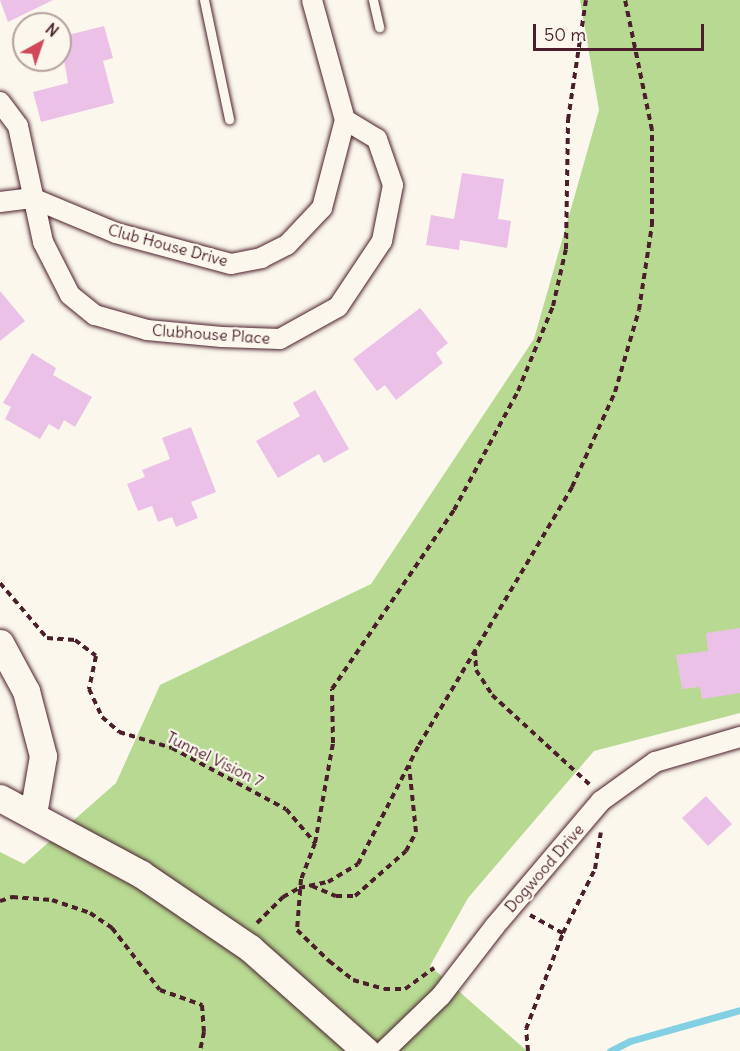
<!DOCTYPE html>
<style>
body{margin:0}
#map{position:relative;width:740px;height:1051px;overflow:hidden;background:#fbf7ec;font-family:Delius,sans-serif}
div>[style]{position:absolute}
.green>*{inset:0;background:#b7d992}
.stream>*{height:7px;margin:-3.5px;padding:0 3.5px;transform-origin:3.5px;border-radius:3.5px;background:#84d0e3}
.building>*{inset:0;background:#ebc1e7}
.path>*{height:4px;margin-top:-2px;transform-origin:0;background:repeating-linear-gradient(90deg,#4a1f2b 0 6px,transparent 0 10.5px)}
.roads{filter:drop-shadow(0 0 2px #4a1f2b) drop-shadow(0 0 2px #4a1f2b)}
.lane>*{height:9px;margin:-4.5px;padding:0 4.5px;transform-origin:4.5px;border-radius:4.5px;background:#fbf7ec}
.street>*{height:20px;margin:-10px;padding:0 10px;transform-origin:10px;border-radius:10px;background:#fbf7ec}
.secondary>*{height:27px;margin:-13.5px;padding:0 13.5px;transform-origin:13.5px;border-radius:13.5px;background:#fbf7ec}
span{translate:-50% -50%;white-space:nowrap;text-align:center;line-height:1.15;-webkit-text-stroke:4.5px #fbf7ec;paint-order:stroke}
.street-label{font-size:16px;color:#4a1f2b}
.north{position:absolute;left:12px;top:12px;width:60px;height:60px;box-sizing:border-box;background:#fbf7ec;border:2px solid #b4a19f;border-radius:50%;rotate:40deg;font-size:16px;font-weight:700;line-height:24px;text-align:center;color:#4a1f2b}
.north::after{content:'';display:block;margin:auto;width:21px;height:27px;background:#d1495b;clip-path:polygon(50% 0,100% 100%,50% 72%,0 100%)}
.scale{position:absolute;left:533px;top:24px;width:171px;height:27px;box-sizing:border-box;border:3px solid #4a1f2b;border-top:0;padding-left:8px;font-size:18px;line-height:21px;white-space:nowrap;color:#4a1f2b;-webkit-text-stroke:4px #fbf7ec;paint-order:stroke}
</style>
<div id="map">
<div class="green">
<i style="clip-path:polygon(580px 0,740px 0,740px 713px,594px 751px,468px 898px,430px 966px,527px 1051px,0 1051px,0 852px,24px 864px,116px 783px,160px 685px,371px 584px,534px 339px,599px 110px)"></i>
</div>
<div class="stream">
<i style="left:610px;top:1051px;width:22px;rotate:-27deg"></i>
<i style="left:630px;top:1041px;width:114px;rotate:-15.7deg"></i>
</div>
<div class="building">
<i style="clip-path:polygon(0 0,53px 0,8px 22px)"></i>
<i style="clip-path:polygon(104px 26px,113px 58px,103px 61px,114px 103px,41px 122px,33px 92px,68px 83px,60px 37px)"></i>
<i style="clip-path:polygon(462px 173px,504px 179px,498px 219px,511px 221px,507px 248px,460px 240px,459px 250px,426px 245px,431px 215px,454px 219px)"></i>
<i style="clip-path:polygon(0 291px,25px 321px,0 341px)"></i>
<i style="clip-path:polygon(420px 308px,448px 343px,436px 353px,443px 363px,396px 400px,385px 385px,377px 391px,353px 359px)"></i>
<i style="clip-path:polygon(32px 353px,56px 368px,53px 375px,92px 397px,75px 427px,64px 420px,59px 430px,49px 424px,40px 439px,5px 419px,11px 407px,3px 403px)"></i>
<i style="clip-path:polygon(315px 390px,349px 449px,324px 463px,319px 454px,278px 478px,256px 441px,300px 416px,293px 403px)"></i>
<i style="clip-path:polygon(191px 427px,216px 492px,191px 502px,198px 518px,176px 527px,172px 517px,158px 522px,152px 506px,138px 511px,127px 484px,145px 477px,142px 470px,170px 459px,162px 438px)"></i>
<i style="clip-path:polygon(740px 628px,740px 693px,702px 699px,700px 687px,682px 689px,676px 655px,708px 651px,706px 633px)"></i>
<i style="clip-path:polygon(706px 796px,732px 824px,708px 846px,682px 818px)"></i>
</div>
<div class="path">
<i style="left:0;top:583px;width:72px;rotate:49.5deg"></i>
<i style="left:47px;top:638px;width:28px;rotate:4deg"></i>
<i style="left:75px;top:640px;width:26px;rotate:37deg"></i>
<i style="left:96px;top:656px;width:34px;rotate:102deg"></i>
<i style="left:89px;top:689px;width:31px;rotate:65deg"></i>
<i style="left:102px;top:717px;width:23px;rotate:41deg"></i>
<i style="left:119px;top:732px;width:55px;rotate:16.8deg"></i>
<i style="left:172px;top:748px;width:129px;rotate:28.2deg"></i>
<i style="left:286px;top:809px;width:45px;rotate:49.5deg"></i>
<i style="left:315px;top:843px;width:39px;rotate:111deg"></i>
<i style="left:301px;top:879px;width:51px;rotate:94.5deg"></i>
<i style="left:297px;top:930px;width:45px;rotate:44.1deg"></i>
<i style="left:329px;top:961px;width:31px;rotate:38deg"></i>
<i style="left:353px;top:980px;width:32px;rotate:16deg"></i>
<i style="left:384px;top:989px;width:21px"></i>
<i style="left:405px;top:989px;width:36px;rotate:-36deg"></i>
<i style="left:475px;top:650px;width:20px;rotate:87deg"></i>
<i style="left:476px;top:670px;width:30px;rotate:57deg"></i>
<i style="left:492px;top:695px;width:132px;rotate:42.5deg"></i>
<i style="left:315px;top:843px;width:102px;rotate:-79.8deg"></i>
<i style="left:333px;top:743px;width:54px;rotate:-91.1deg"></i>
<i style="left:332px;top:689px;width:217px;rotate:-55.7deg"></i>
<i style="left:454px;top:510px;width:135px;rotate:-61.7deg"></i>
<i style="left:518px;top:391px;width:92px;rotate:-67.6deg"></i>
<i style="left:553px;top:306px;width:58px;rotate:-77.2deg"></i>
<i style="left:566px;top:249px;width:129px;rotate:-89.1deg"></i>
<i style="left:568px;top:120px;width:121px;rotate:-81.5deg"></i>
<i style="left:312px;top:886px;width:26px;rotate:23deg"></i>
<i style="left:336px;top:896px;width:19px"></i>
<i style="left:355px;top:896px;width:68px;rotate:-41.4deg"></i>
<i style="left:406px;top:851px;width:21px;rotate:-62deg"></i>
<i style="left:416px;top:832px;width:67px;rotate:-96deg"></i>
<i style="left:0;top:901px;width:13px;rotate:-18deg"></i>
<i style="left:12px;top:897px;width:40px;rotate:4.3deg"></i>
<i style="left:52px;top:900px;width:40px;rotate:18.9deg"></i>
<i style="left:90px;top:913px;width:27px;rotate:34deg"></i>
<i style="left:112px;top:928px;width:78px;rotate:52.3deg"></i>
<i style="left:160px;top:990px;width:45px;rotate:19.7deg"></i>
<i style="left:202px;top:1005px;width:27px;rotate:86deg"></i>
<i style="left:204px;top:1032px;width:19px;rotate:102deg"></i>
<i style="left:530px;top:915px;width:38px;rotate:29deg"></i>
<i style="left:257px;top:923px;width:37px;rotate:-45deg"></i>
<i style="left:283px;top:897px;width:18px;rotate:-29deg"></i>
<i style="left:299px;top:888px;width:30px;rotate:-12deg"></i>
<i style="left:328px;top:882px;width:35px;rotate:-31deg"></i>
<i style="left:358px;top:864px;width:134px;rotate:-62.9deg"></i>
<i style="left:419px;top:745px;width:300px;rotate:-59.3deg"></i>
<i style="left:572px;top:487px;width:104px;rotate:-65.6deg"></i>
<i style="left:615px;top:392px;width:85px;rotate:-73.7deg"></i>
<i style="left:639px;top:310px;width:86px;rotate:-81.3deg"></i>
<i style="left:652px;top:225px;width:95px;rotate:-90deg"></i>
<i style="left:652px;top:130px;width:133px;rotate:-101.7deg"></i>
<i style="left:528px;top:1051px;width:22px;rotate:-95deg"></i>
<i style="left:526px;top:1029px;width:103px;rotate:-68.9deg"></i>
<i style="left:563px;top:933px;width:72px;rotate:-63.4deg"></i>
<i style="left:595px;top:869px;width:37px;rotate:-81deg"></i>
</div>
<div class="roads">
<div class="lane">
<i style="left:204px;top:0;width:122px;rotate:78.1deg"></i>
<i style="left:373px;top:0;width:28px;rotate:77deg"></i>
</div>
<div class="street">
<i style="left:0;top:102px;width:30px;rotate:53deg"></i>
<i style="left:18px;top:126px;width:119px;rotate:77.8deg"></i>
<i style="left:43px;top:242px;width:59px;rotate:63deg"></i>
<i style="left:70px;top:295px;width:32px;rotate:39deg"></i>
<i style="left:95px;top:315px;width:54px;rotate:16.1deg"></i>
<i style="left:147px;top:330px;width:75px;rotate:5.3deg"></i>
<i style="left:222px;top:337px;width:58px;rotate:2deg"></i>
<i style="left:280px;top:339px;width:66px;rotate:-28.9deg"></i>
<i style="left:338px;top:307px;width:79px;rotate:-56.3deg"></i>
<i style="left:382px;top:241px;width:57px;rotate:-78.9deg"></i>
<i style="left:393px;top:185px;width:49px;rotate:-109.2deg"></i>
<i style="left:377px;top:139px;width:37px;rotate:-149deg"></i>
<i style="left:0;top:202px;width:32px;rotate:-7deg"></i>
<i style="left:32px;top:198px;width:91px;rotate:22.6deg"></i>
<i style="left:116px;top:233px;width:119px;rotate:15.1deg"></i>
<i style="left:231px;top:264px;width:31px;rotate:-11deg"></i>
<i style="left:261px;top:258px;width:29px;rotate:-27deg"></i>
<i style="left:287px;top:245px;width:51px;rotate:-46.6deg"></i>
<i style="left:322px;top:208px;width:91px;rotate:-75.4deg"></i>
<i style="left:345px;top:120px;width:124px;rotate:-105.4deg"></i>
<i style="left:384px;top:1051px;width:79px;rotate:-44deg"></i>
<i style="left:441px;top:996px;width:88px;rotate:-52.4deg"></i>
<i style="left:495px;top:926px;width:164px;rotate:-49.7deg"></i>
<i style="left:601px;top:801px;width:67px;rotate:-35.8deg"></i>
<i style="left:655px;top:762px;width:89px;rotate:-16.4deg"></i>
</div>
<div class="secondary">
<i style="left:0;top:643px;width:55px;rotate:61.6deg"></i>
<i style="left:26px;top:691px;width:67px;rotate:75.3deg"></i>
<i style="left:43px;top:756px;width:59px;rotate:99.8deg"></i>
<i style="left:0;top:798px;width:160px;rotate:28.3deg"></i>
<i style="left:141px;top:874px;width:132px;rotate:34.2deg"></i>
<i style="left:250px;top:948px;width:155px;rotate:41.6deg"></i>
</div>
</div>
<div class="street-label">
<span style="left:168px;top:245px;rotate:15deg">Club House Drive</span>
<span style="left:211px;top:334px;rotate:4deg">Clubhouse Place</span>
<span style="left:215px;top:759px;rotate:26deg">Tunnel Vision 7</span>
<span style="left:544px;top:868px;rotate:-49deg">Dogwood Drive</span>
</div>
<div class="north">N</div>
<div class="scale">50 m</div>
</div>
